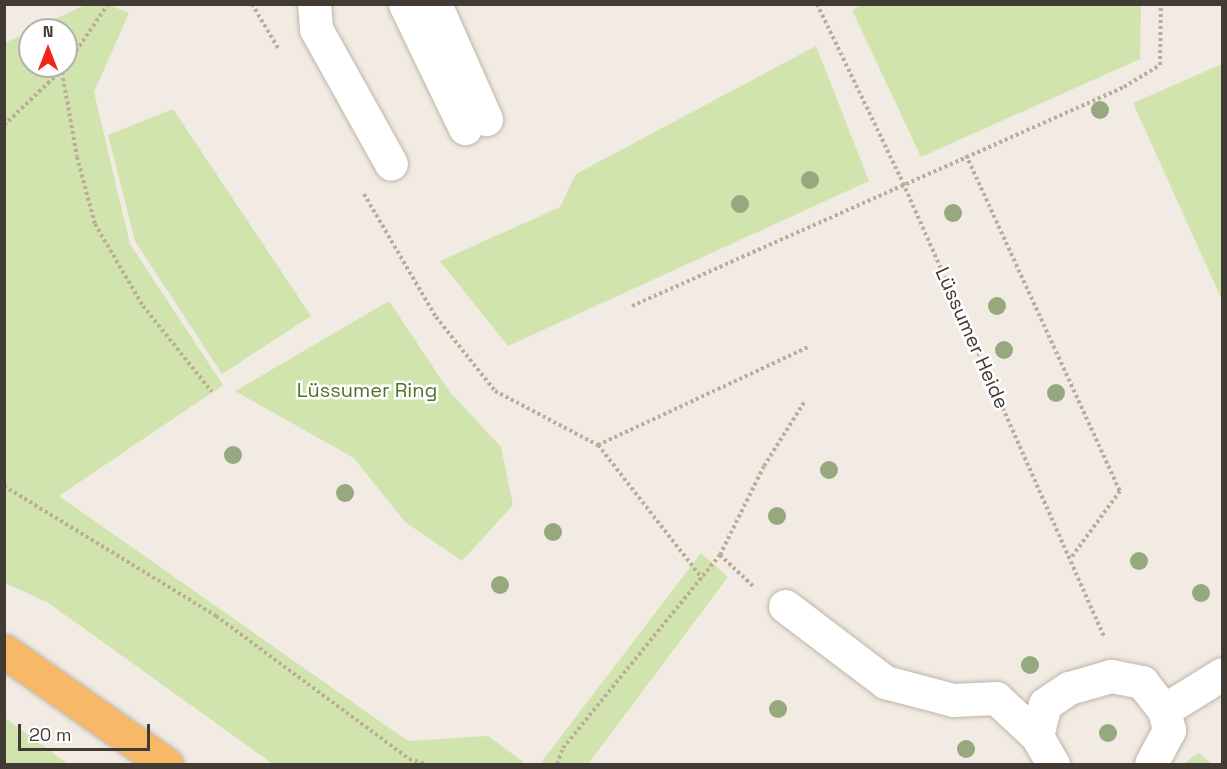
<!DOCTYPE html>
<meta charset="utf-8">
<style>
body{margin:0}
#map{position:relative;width:1227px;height:769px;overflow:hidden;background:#f1ebe3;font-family:"Space Grotesk",sans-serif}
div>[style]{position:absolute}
.green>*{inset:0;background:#d1e4ad}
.path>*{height:4px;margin-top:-2px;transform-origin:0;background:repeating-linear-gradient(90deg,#bdac98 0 3px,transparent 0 6px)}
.roads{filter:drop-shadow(0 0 2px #bfb5a9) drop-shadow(0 0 2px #bfb5a9)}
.minor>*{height:33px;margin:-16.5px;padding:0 16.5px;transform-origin:16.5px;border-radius:16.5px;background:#fff}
.highway>*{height:33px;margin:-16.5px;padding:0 16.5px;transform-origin:16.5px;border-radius:16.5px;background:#f7b968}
.trees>*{width:18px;height:18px;margin:-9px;border-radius:50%;background:#96a87d}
span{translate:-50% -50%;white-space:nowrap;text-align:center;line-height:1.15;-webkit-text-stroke:5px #fff;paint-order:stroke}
.street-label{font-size:20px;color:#423b34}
.park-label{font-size:20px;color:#4c712a}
.frame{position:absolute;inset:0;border:6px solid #423b34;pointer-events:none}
.north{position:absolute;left:18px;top:18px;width:60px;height:60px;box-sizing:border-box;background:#fff;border:2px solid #b3b1ae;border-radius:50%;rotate:0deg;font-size:16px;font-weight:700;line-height:24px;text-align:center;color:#423b34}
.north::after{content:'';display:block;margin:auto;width:21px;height:27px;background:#f0251a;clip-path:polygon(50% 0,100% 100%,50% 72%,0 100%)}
.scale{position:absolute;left:18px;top:724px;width:132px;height:27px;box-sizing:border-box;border:3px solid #423b34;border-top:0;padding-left:8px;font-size:18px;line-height:21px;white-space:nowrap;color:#423b34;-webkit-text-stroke:4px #fff;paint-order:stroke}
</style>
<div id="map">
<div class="green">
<i style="clip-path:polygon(87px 4px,109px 5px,129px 13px,94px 92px,130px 244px,223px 385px,59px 496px,408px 741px,488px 736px,526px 764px,273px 764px,47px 602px,5px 583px,5px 43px,30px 31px,30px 66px,66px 66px,66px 30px,32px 30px)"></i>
<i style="clip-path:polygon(862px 5px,1141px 5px,1140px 59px,921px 157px,852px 10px)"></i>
<i style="clip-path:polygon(816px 46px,869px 181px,508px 346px,440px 261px,560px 207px,576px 174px)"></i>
<i style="clip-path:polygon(1222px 64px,1222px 300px,1133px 103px)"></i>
<i style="clip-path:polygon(173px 109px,311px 316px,222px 374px,135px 241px,108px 135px)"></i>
<i style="clip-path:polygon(389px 301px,449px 391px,501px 447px,513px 505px,462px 561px,405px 522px,354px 458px,235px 391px)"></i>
<i style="clip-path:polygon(701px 553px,728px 577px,588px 764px,540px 764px)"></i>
<i style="clip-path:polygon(5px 718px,68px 764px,5px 764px)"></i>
<i style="clip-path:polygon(1199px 753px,1212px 764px,1183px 764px)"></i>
</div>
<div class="path">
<i style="left:252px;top:4px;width:51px;rotate:59.4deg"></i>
<i style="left:817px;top:4px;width:199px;rotate:64.3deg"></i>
<i style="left:903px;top:183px;width:497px;rotate:66.1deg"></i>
<i style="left:66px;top:66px;width:75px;rotate:-55.9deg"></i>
<i style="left:62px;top:72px;width:86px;rotate:80deg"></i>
<i style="left:77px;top:157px;width:69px;rotate:75deg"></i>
<i style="left:95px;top:224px;width:95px;rotate:59.7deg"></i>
<i style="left:143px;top:306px;width:110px;rotate:51.3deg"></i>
<i style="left:4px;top:125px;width:86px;rotate:-43.6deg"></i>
<i style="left:966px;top:155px;width:370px;rotate:65.4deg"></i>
<i style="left:1120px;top:491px;width:84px;rotate:126.3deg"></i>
<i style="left:364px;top:194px;width:143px;rotate:59.7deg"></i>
<i style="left:436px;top:317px;width:95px;rotate:51.4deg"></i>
<i style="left:495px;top:391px;width:116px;rotate:27.7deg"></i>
<i style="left:598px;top:445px;width:169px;rotate:52deg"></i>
<i style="left:632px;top:306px;width:539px;rotate:-23.99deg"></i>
<i style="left:1124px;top:87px;width:42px;rotate:-31.4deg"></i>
<i style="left:1160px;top:65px;width:61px;rotate:-89.1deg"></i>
<i style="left:598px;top:445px;width:232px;rotate:-25deg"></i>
<i style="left:4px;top:486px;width:249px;rotate:31.5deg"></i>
<i style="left:216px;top:616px;width:240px;rotate:36.5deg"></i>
<i style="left:409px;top:759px;width:17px;rotate:17deg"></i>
<i style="left:720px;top:555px;width:99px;rotate:-63.7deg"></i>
<i style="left:764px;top:466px;width:77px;rotate:-57.8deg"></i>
<i style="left:557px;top:764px;width:17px;rotate:-69deg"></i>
<i style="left:563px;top:748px;width:249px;rotate:-50.9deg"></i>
<i style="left:720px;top:555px;width:45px;rotate:43.2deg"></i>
</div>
<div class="roads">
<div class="minor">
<i style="left:314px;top:4px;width:25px;rotate:85deg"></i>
<i style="left:316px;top:29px;width:154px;rotate:60.9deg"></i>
<i style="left:405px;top:4px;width:138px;rotate:64.2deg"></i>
<i style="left:435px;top:4px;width:126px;rotate:66.1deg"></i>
<i style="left:785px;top:606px;width:126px;rotate:37.2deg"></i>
<i style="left:885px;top:682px;width:70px;rotate:14.8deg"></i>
<i style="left:953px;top:700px;width:43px;rotate:-2.7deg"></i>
<i style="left:996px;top:698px;width:56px;rotate:42.8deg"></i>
<i style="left:1164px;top:710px;width:68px;rotate:-31.8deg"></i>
<i style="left:1053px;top:764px;width:32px;rotate:-120deg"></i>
<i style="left:1037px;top:736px;width:33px;rotate:-76deg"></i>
<i style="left:1045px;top:704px;width:29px;rotate:-34deg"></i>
<i style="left:1069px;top:688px;width:44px;rotate:-15.9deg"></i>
<i style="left:1111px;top:676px;width:32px;rotate:11deg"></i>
<i style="left:1142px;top:682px;width:36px;rotate:52deg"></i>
<i style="left:1164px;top:710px;width:21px;rotate:76deg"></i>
<i style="left:1169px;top:730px;width:38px;rotate:118deg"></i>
</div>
<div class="highway">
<i style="left:4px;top:651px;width:198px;rotate:34.9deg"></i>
</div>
</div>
<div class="trees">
<i style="left:1100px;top:110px"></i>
<i style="left:810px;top:180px"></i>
<i style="left:740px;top:204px"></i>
<i style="left:953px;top:213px"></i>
<i style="left:997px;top:306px"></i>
<i style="left:1004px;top:350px"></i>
<i style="left:1056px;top:393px"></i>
<i style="left:233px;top:455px"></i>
<i style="left:829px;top:470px"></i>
<i style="left:345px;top:493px"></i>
<i style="left:777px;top:516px"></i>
<i style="left:553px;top:532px"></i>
<i style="left:1139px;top:561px"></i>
<i style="left:500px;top:585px"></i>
<i style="left:1201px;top:593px"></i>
<i style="left:1030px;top:665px"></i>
<i style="left:778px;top:709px"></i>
<i style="left:1108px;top:733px"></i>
<i style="left:966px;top:749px"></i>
</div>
<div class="street-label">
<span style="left:972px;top:338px;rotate:66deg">Lüssumer Heide</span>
</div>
<div class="park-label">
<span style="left:367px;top:390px">Lüssumer Ring</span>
</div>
<div class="frame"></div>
<div class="north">N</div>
<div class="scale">20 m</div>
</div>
